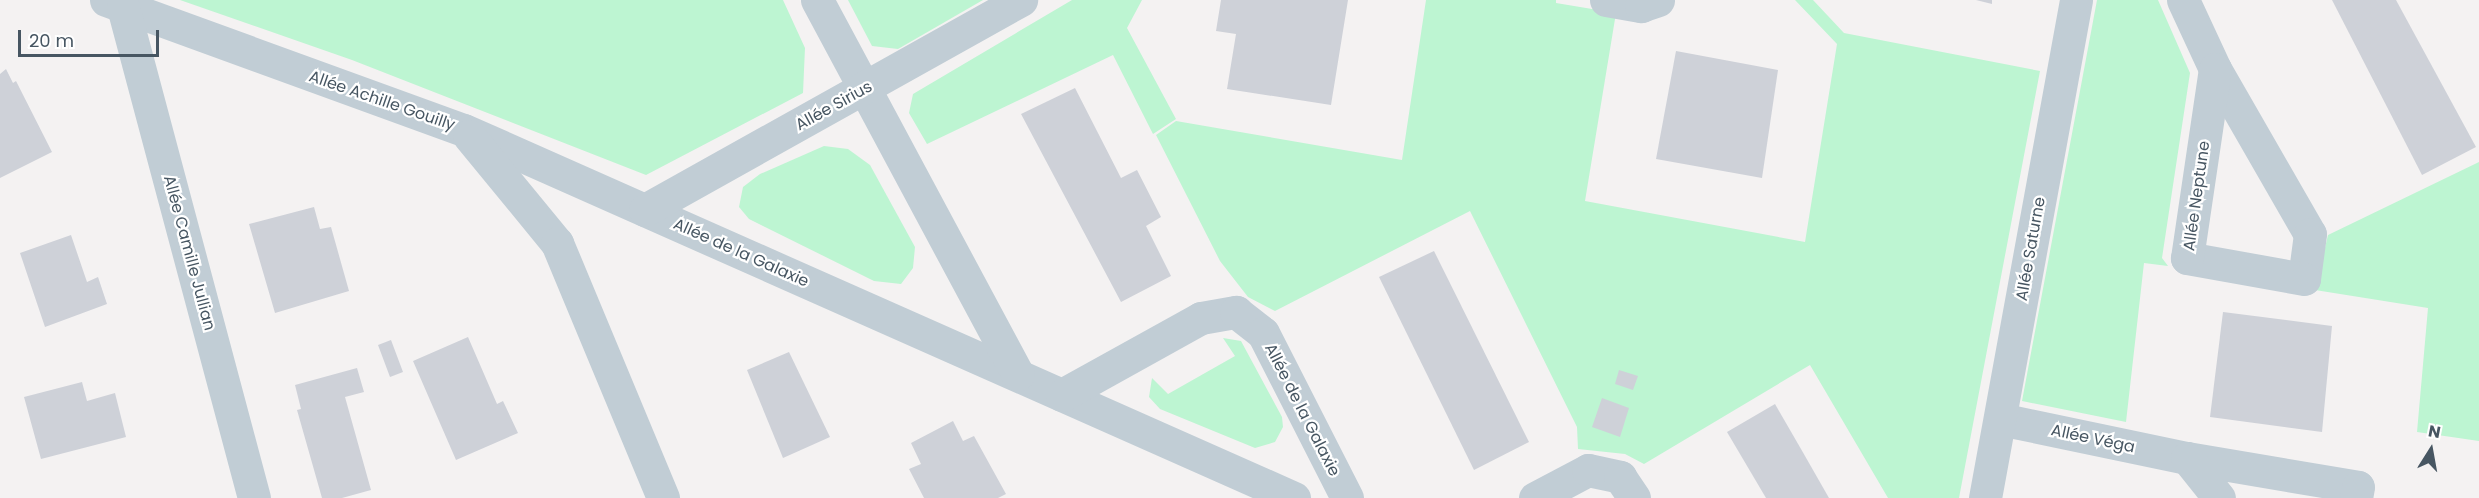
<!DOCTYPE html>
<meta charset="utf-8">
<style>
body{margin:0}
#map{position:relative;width:2479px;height:498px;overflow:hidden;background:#f4f2f2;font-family:Poppins,sans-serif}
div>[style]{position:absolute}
.green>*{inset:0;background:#bdf5d2}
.building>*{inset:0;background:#ced1d8}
.street>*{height:33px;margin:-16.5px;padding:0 16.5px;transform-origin:16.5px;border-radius:16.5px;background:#c1cdd5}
span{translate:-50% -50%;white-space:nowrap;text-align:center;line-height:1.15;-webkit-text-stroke:4.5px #fff;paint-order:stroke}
.street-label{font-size:16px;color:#475662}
.north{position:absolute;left:2401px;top:420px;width:60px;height:60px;-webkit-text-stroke:4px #fff;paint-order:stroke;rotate:11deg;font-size:16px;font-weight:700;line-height:24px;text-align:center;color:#475662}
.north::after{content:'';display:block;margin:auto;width:21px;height:27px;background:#475662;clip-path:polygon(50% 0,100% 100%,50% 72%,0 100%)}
.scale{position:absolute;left:18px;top:30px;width:141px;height:27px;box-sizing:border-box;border:3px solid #475662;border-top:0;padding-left:8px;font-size:18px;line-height:21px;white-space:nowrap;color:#475662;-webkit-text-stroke:4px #fff;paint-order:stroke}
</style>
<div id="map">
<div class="green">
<i style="clip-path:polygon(180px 0,783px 0,805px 48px,803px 93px,646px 175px,352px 60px)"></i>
<i style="clip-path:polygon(848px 0,983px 0,898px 49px,872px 46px)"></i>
<i style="clip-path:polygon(1072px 0,1142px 0,1127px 28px,1176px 119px,1153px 134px,1113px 55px,927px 144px,909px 113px,913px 94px)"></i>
<i style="clip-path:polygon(1426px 0,1556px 0,1556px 3px,1616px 13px,1585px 201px,1805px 242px,1837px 44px,1795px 0,1813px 0,1844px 33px,2040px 71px,1959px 498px,1888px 498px,1810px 365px,1644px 464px,1625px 454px,1578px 449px,1577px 427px,1470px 211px,1275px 311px,1248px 297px,1220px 261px,1156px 135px,1176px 121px,1402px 160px)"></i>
<i style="clip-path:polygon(2097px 0,2158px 0,2190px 73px,2162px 258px,2168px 266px,2144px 263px,2126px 422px,2022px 401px)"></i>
<i style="clip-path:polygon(824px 146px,848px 149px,870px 165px,915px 247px,913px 268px,901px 284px,874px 281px,749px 219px,739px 207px,743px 187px,760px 174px)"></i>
<i style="clip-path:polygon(2479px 162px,2479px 441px,2417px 432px,2428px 308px,2315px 290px,2328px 235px)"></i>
<i style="clip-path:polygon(1223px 338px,1241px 341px,1282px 417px,1283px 427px,1275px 442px,1255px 448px,1160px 409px,1149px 397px,1152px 378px,1168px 394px,1235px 356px)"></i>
</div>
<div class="building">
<i style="clip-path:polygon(1221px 0,1348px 0,1331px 105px,1227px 89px,1236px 34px,1216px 31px)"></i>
<i style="clip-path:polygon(1976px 0,1992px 0,1992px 4px)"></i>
<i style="clip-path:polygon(2332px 0,2396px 0,2476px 147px,2422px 175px)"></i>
<i style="clip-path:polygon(1676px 51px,1778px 70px,1762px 178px,1656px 159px)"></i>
<i style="clip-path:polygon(6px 69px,13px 83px,16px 81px,52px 152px,0 178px,0 74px)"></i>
<i style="clip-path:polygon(1075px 88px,1121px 178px,1137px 170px,1161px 217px,1146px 226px,1171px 276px,1121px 302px,1021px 114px)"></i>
<i style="clip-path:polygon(314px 207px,320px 229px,331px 227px,349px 291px,275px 313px,249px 224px)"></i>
<i style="clip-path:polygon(71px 235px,87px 282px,98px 277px,107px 304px,45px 327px,20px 253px)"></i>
<i style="clip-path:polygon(1434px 251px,1529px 442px,1474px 470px,1379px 277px)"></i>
<i style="clip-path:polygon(2223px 312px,2332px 326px,2322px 432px,2210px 417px)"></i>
<i style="clip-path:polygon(468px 337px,497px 404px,503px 401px,518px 433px,456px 460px,413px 361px)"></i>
<i style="clip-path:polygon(391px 340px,403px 372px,390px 377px,378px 345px)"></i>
<i style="clip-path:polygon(789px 352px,830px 437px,783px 458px,747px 370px)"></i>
<i style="clip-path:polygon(357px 368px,364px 392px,345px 397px,371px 490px,342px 498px,322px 498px,297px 410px,301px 409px,295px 385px)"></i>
<i style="clip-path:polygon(1619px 370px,1638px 376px,1633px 390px,1615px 384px)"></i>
<i style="clip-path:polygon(82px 382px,87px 401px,115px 393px,126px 437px,41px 459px,24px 397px)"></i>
<i style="clip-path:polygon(1602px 398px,1629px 408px,1620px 437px,1592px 427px)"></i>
<i style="clip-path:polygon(1775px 404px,1801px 449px,1829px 498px,1766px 498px,1727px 432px)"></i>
<i style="clip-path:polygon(953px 421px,963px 441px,974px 436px,1006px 494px,998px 498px,924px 498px,909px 469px,921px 464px,911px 443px)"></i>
</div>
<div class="street">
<i style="left:106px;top:0;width:381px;rotate:20deg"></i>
<i style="left:464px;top:130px;width:908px;rotate:23.91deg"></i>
<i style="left:817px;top:0;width:425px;rotate:61.8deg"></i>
<i style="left:1606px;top:0;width:36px;rotate:10deg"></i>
<i style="left:1641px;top:6px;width:18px;rotate:-19deg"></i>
<i style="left:2183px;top:0;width:76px;rotate:65.1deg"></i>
<i style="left:2215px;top:69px;width:190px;rotate:60.1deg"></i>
<i style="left:2310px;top:234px;width:45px;rotate:97.6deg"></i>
<i style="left:2304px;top:279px;width:119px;rotate:-169.8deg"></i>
<i style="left:2187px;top:258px;width:191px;rotate:-81.6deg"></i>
<i style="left:123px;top:7px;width:508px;rotate:75.06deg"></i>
<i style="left:469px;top:136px;width:139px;rotate:50.6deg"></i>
<i style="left:557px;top:243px;width:276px;rotate:67.4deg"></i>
<i style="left:645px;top:210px;width:431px;rotate:-29.2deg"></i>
<i style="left:1062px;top:395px;width:159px;rotate:-29deg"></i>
<i style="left:1201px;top:318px;width:36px;rotate:-10deg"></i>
<i style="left:1236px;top:312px;width:34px;rotate:38deg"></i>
<i style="left:1263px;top:333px;width:185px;rotate:63deg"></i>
<i style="left:2000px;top:419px;width:191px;rotate:11.8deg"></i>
<i style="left:2187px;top:458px;width:173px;rotate:9.6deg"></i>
<i style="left:2358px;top:487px;width:11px;rotate:100deg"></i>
<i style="left:2187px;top:458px;width:51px;rotate:51.3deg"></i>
<i style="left:1535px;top:498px;width:60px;rotate:-27.8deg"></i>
<i style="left:1588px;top:470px;width:33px;rotate:12deg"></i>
<i style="left:1620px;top:477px;width:25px;rotate:56deg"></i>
<i style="left:1985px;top:498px;width:506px;rotate:-79.64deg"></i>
</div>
<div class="street-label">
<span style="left:382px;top:101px;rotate:19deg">Allée Achille Gouilly</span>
<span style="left:834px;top:106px;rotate:-29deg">Allée Sirius</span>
<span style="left:2197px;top:196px;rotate:-82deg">Allée Neptune</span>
<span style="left:2031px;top:249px;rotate:-80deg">Allée Saturne</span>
<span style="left:189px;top:253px;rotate:75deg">Allée Camille Jullian</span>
<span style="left:741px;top:253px;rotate:24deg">Allée de la Galaxie</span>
<span style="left:1302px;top:410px;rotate:63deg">Allée de la Galaxie</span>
<span style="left:2093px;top:439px;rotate:12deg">Allée Véga</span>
</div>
<div class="north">N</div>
<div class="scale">20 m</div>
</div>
